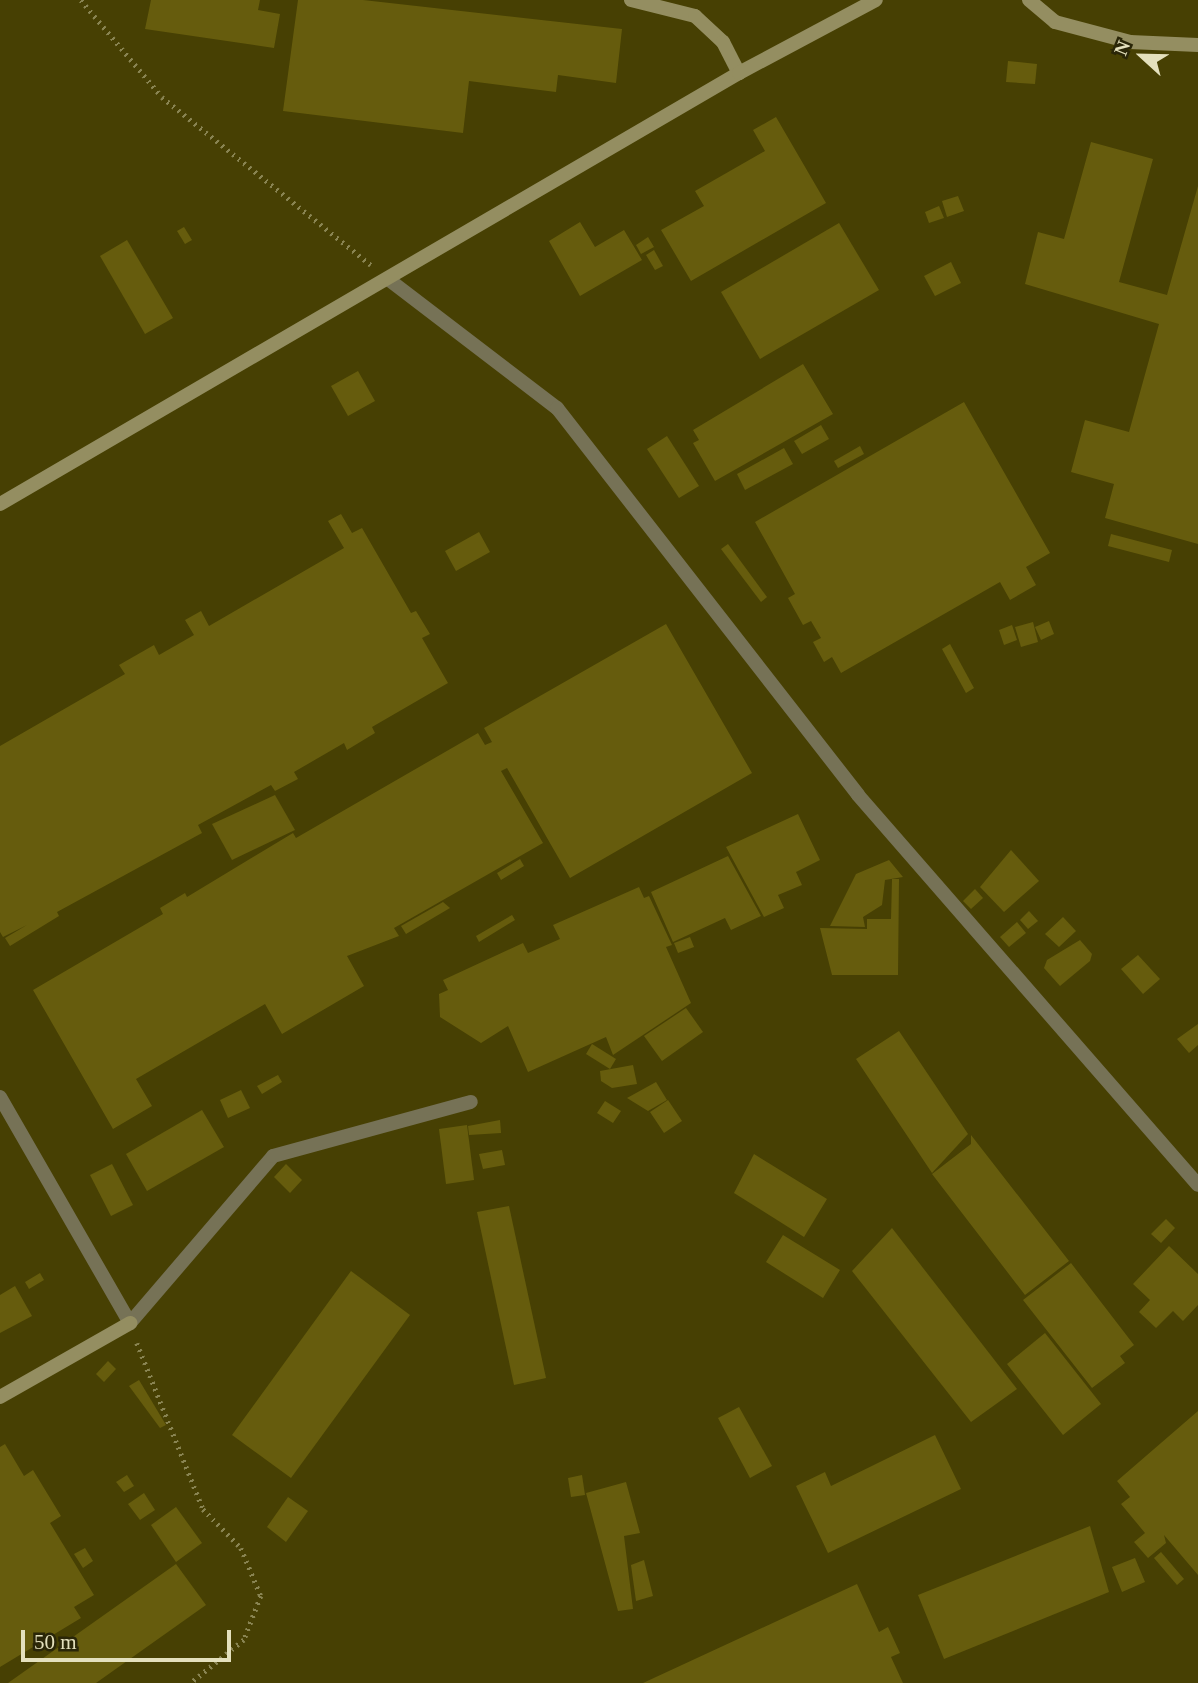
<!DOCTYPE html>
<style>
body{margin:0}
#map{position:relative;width:1198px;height:1683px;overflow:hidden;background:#474003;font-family:Georgia,serif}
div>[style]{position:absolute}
.building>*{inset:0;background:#665c0d}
.path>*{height:4.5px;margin-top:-2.25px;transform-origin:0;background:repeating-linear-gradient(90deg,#898452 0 2px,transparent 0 7px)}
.street>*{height:14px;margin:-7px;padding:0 7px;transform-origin:7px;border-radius:7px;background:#767256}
.secondary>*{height:14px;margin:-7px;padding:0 7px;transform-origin:7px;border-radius:7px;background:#948e61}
span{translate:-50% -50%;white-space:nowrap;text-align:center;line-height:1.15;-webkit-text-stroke:5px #2a2608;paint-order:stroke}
.north{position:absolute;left:1107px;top:21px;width:70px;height:70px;-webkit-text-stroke:5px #2a2608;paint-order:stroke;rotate:292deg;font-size:19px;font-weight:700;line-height:28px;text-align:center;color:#e4e0bd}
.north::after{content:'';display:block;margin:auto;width:24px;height:32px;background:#e4e0bd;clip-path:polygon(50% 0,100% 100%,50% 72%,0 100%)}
.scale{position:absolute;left:21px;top:1630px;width:210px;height:32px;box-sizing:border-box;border:4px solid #e4e0bd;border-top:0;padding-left:9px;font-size:21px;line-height:24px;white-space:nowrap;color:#e4e0bd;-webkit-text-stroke:5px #2a2608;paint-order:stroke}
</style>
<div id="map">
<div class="building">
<i style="clip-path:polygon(151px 0,260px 0,258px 10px,280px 14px,274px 48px,145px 29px)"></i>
<i style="clip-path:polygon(298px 0,363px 0,622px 29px,616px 83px,558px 75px,556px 92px,469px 81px,463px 133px,283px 111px)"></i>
<i style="clip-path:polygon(1008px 61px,1037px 64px,1035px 84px,1006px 82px)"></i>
<i style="clip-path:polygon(776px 117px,826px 203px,691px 281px,661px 230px,704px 206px,695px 191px,765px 151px,753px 130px)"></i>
<i style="clip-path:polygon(1091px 142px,1153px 159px,1119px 282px,1167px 295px,1198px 186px,1198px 544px,1105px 518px,1114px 484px,1071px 472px,1085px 420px,1129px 432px,1159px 324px,1025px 284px,1038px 232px,1064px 239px)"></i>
<i style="clip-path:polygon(958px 196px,964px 211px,947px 217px,942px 201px)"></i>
<i style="clip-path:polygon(939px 206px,944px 218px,929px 223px,925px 212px)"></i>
<i style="clip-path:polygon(580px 222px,595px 247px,624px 230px,642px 260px,580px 296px,549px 241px)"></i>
<i style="clip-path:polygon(839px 223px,879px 290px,760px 359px,721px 292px)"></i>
<i style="clip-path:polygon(184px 227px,192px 240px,185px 244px,177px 231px)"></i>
<i style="clip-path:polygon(648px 237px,654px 247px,641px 254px,636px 245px)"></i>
<i style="clip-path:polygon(127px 240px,173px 318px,145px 334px,100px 256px)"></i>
<i style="clip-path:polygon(654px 250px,663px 266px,655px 270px,646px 255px)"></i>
<i style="clip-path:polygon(951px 262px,961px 283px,935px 296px,924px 276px)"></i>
<i style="clip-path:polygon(803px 364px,833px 414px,715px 481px,693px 443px,699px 440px,693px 430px)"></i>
<i style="clip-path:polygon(358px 371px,375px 401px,348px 416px,331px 386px)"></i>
<i style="clip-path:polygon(964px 402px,1050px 553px,1026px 567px,1036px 585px,1010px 600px,1000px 582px,841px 673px,832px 657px,824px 662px,813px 642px,821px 638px,811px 621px,803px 625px,788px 598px,795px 594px,755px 522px)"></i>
<i style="clip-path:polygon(821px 425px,829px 439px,802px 454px,794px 441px)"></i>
<i style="clip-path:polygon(667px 436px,699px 486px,679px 498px,647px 449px)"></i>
<i style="clip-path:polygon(860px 446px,864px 454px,838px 468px,834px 461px)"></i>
<i style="clip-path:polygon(784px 448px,793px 464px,745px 490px,737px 474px)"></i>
<i style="clip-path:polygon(341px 514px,352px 533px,362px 528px,411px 613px,416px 611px,430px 634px,422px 638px,448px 683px,372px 727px,375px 733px,347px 750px,344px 743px,294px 772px,298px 779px,275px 791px,271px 785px,198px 825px,202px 833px,57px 912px,59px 916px,10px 946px,5px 938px,27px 925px,3px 937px,0 932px,0 746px,125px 674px,119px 665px,154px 645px,159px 655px,194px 635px,185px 620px,201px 611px,209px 626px,344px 548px,328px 521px)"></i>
<i style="clip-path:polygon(479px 532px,490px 552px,456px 571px,445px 551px)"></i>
<i style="clip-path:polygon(1111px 534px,1172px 550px,1169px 562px,1108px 546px)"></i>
<i style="clip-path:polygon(728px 544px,767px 597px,761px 602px,721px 549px)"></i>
<i style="clip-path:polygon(1049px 621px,1054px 634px,1041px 640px,1035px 627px)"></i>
<i style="clip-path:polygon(1033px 622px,1038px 642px,1021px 647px,1015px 627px)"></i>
<i style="clip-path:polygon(666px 624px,752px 773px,570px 878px,507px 768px,501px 771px,543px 843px,394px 928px,399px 936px,347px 956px,364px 986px,282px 1034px,265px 1004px,136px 1079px,152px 1106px,113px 1129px,33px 990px,163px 914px,160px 908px,185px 893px,187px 897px,293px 833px,296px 838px,478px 733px,485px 745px,492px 742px,484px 728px)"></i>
<i style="clip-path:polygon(1012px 625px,1017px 640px,1004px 645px,999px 630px)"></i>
<i style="clip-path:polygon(950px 644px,974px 688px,966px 693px,942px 649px)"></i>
<i style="clip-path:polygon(275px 795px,295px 830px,232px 860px,212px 824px)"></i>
<i style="clip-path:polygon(798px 814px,820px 860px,796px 872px,802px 885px,778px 895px,784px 908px,764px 917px,726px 847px)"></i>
<i style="clip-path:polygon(1011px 850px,1039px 881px,1004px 912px,980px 887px)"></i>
<i style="clip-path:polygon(728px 856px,761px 916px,731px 930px,725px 918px,673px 942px,651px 892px)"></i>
<i style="clip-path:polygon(520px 859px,524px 866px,501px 880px,497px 873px)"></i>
<i style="clip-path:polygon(889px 860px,903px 877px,885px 880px,882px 905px,863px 917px,865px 927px,830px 926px,856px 874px)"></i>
<i style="clip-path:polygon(892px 879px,899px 879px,898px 975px,832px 975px,820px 928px,867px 929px,867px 919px,891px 919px)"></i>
<i style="clip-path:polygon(639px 887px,644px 898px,649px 896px,672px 945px,666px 947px,691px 1003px,613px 1055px,606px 1037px,528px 1072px,508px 1026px,481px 1043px,440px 1017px,439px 994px,448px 990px,443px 980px,523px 943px,528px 953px,560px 939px,553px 925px)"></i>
<i style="clip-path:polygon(975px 889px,983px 898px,971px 909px,963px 901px)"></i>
<i style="clip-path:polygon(443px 902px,450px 908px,406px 934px,401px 926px)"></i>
<i style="clip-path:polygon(1029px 911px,1038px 921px,1028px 929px,1020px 920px)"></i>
<i style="clip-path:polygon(512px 915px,515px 920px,479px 942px,476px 936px)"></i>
<i style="clip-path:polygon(1063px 917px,1076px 931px,1059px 947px,1045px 934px)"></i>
<i style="clip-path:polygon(1017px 922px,1026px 933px,1009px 947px,1000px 937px)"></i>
<i style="clip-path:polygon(690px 937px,694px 947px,678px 953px,674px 943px)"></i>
<i style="clip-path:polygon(1080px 940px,1092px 954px,1090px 961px,1060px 986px,1044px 968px,1047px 960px)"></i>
<i style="clip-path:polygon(1138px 955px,1160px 979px,1143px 994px,1121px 969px)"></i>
<i style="clip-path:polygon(686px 1008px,703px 1032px,662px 1061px,644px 1036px)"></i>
<i style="clip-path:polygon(1198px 1024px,1198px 1045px,1189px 1053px,1177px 1039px)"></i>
<i style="clip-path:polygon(899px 1031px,968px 1134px,932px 1173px,856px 1059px)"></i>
<i style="clip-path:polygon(592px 1044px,616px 1059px,610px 1069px,586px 1054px)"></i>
<i style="clip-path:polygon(633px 1065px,637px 1084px,612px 1088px,601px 1081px,600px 1071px)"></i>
<i style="clip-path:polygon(278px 1075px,282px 1082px,262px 1094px,257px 1086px)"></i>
<i style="clip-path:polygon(656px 1082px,667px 1100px,648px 1111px,627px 1098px)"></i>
<i style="clip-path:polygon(241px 1090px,250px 1108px,228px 1118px,220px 1100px)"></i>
<i style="clip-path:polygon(668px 1100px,682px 1121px,664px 1133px,650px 1112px)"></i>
<i style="clip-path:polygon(605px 1101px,621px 1111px,613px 1123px,597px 1113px)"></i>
<i style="clip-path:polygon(202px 1110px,224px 1147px,147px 1191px,126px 1154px)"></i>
<i style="clip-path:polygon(500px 1120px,501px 1133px,469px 1135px,468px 1126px)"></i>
<i style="clip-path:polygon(467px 1125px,474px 1180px,446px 1184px,439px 1129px)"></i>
<i style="clip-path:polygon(971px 1135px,1069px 1261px,1025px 1295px,932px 1174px,971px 1144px)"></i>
<i style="clip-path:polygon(502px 1150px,505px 1165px,483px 1169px,479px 1154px)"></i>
<i style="clip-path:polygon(754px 1154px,827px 1199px,804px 1237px,734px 1193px)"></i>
<i style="clip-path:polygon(112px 1164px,133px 1205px,111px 1216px,90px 1175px)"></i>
<i style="clip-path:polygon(286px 1164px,302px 1180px,290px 1193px,274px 1177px)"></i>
<i style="clip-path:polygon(509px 1206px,546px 1378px,514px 1385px,477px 1212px)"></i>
<i style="clip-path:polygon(1166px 1219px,1175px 1228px,1161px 1243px,1151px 1234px)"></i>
<i style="clip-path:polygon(892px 1228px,1017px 1389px,971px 1422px,852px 1271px)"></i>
<i style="clip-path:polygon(783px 1235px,840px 1270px,823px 1298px,766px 1262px)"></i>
<i style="clip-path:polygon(1169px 1246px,1198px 1274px,1198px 1305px,1183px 1321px,1173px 1311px,1156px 1328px,1139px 1312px,1150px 1300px,1133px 1284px)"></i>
<i style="clip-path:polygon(1071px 1263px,1134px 1345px,1120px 1356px,1125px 1363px,1092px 1388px,1023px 1300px)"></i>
<i style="clip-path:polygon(351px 1271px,410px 1315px,291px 1478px,232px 1435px)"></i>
<i style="clip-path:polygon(40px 1273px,44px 1280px,29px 1289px,25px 1282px)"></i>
<i style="clip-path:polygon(15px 1286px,32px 1316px,0 1333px,0 1295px)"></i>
<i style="clip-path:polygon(1045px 1333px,1101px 1404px,1063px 1435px,1007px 1364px)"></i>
<i style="clip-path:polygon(108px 1361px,116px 1369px,104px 1382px,96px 1374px)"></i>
<i style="clip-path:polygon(139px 1380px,166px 1425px,160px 1428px,129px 1386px)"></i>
<i style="clip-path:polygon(739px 1407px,772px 1466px,750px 1478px,718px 1418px)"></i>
<i style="clip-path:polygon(1198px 1411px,1198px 1575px,1164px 1535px,1166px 1543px,1148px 1558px,1134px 1542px,1145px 1533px,1121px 1504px,1130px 1497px,1117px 1481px)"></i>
<i style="clip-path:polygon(935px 1435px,961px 1489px,828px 1553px,796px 1486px,825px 1472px,831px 1486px)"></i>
<i style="clip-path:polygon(5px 1444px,24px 1476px,33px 1470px,61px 1516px,50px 1523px,94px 1595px,74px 1607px,81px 1618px,0 1667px,0 1447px)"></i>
<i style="clip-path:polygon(127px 1475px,134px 1486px,124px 1492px,116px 1482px)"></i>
<i style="clip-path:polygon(582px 1475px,585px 1495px,571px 1497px,568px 1478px)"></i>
<i style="clip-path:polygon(626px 1482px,640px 1533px,624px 1536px,633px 1609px,618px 1611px,586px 1493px)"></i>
<i style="clip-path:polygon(144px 1493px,155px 1510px,140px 1520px,128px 1504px)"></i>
<i style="clip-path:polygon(288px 1497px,308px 1511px,286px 1542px,267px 1527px)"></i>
<i style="clip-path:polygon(176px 1507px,202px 1543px,176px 1562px,151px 1525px)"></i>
<i style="clip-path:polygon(1090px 1526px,1109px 1592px,944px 1659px,918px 1595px)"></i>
<i style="clip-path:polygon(85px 1548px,93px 1561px,83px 1568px,74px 1554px)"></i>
<i style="clip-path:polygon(1161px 1552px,1184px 1579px,1177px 1585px,1154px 1558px)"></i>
<i style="clip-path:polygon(1135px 1558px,1145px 1582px,1122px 1592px,1112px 1567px)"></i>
<i style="clip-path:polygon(644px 1560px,653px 1596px,636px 1601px,631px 1565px)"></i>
<i style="clip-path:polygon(176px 1564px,206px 1605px,96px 1683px,8px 1683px)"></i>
<i style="clip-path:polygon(857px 1584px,879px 1632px,888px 1627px,900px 1653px,891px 1657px,903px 1683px,643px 1683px)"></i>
</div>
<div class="path">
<i style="left:81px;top:0;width:126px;rotate:50.1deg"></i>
<i style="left:162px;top:97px;width:268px;rotate:38.8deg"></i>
<i style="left:137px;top:1343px;width:179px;rotate:68.3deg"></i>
<i style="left:203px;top:1509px;width:54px;rotate:45.7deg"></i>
<i style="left:241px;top:1548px;width:52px;rotate:67.4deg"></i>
<i style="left:261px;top:1596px;width:47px;rotate:111.1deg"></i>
<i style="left:244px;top:1640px;width:68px;rotate:140.9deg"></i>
</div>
<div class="street">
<i style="left:388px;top:279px;width:213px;rotate:37.4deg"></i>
<i style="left:557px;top:408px;width:490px;rotate:52.1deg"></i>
<i style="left:858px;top:795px;width:517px;rotate:48.92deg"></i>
<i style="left:0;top:1097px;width:261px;rotate:60.1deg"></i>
<i style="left:130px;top:1323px;width:220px;rotate:-49.4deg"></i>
<i style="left:273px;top:1156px;width:205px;rotate:-15.3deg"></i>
</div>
<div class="secondary">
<i style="left:631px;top:0;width:66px;rotate:14deg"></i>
<i style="left:695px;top:16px;width:38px;rotate:43deg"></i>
<i style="left:723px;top:42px;width:35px;rotate:63deg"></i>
<i style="left:1029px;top:0;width:34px;rotate:40deg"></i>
<i style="left:1055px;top:22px;width:78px;rotate:14.9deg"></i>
<i style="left:1130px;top:42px;width:68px;rotate:2.5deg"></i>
<i style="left:0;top:504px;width:856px;rotate:-30.25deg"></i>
<i style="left:739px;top:73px;width:155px;rotate:-28.1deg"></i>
<i style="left:0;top:1397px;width:150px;rotate:-29.6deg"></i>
</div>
<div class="north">N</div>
<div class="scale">50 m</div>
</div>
